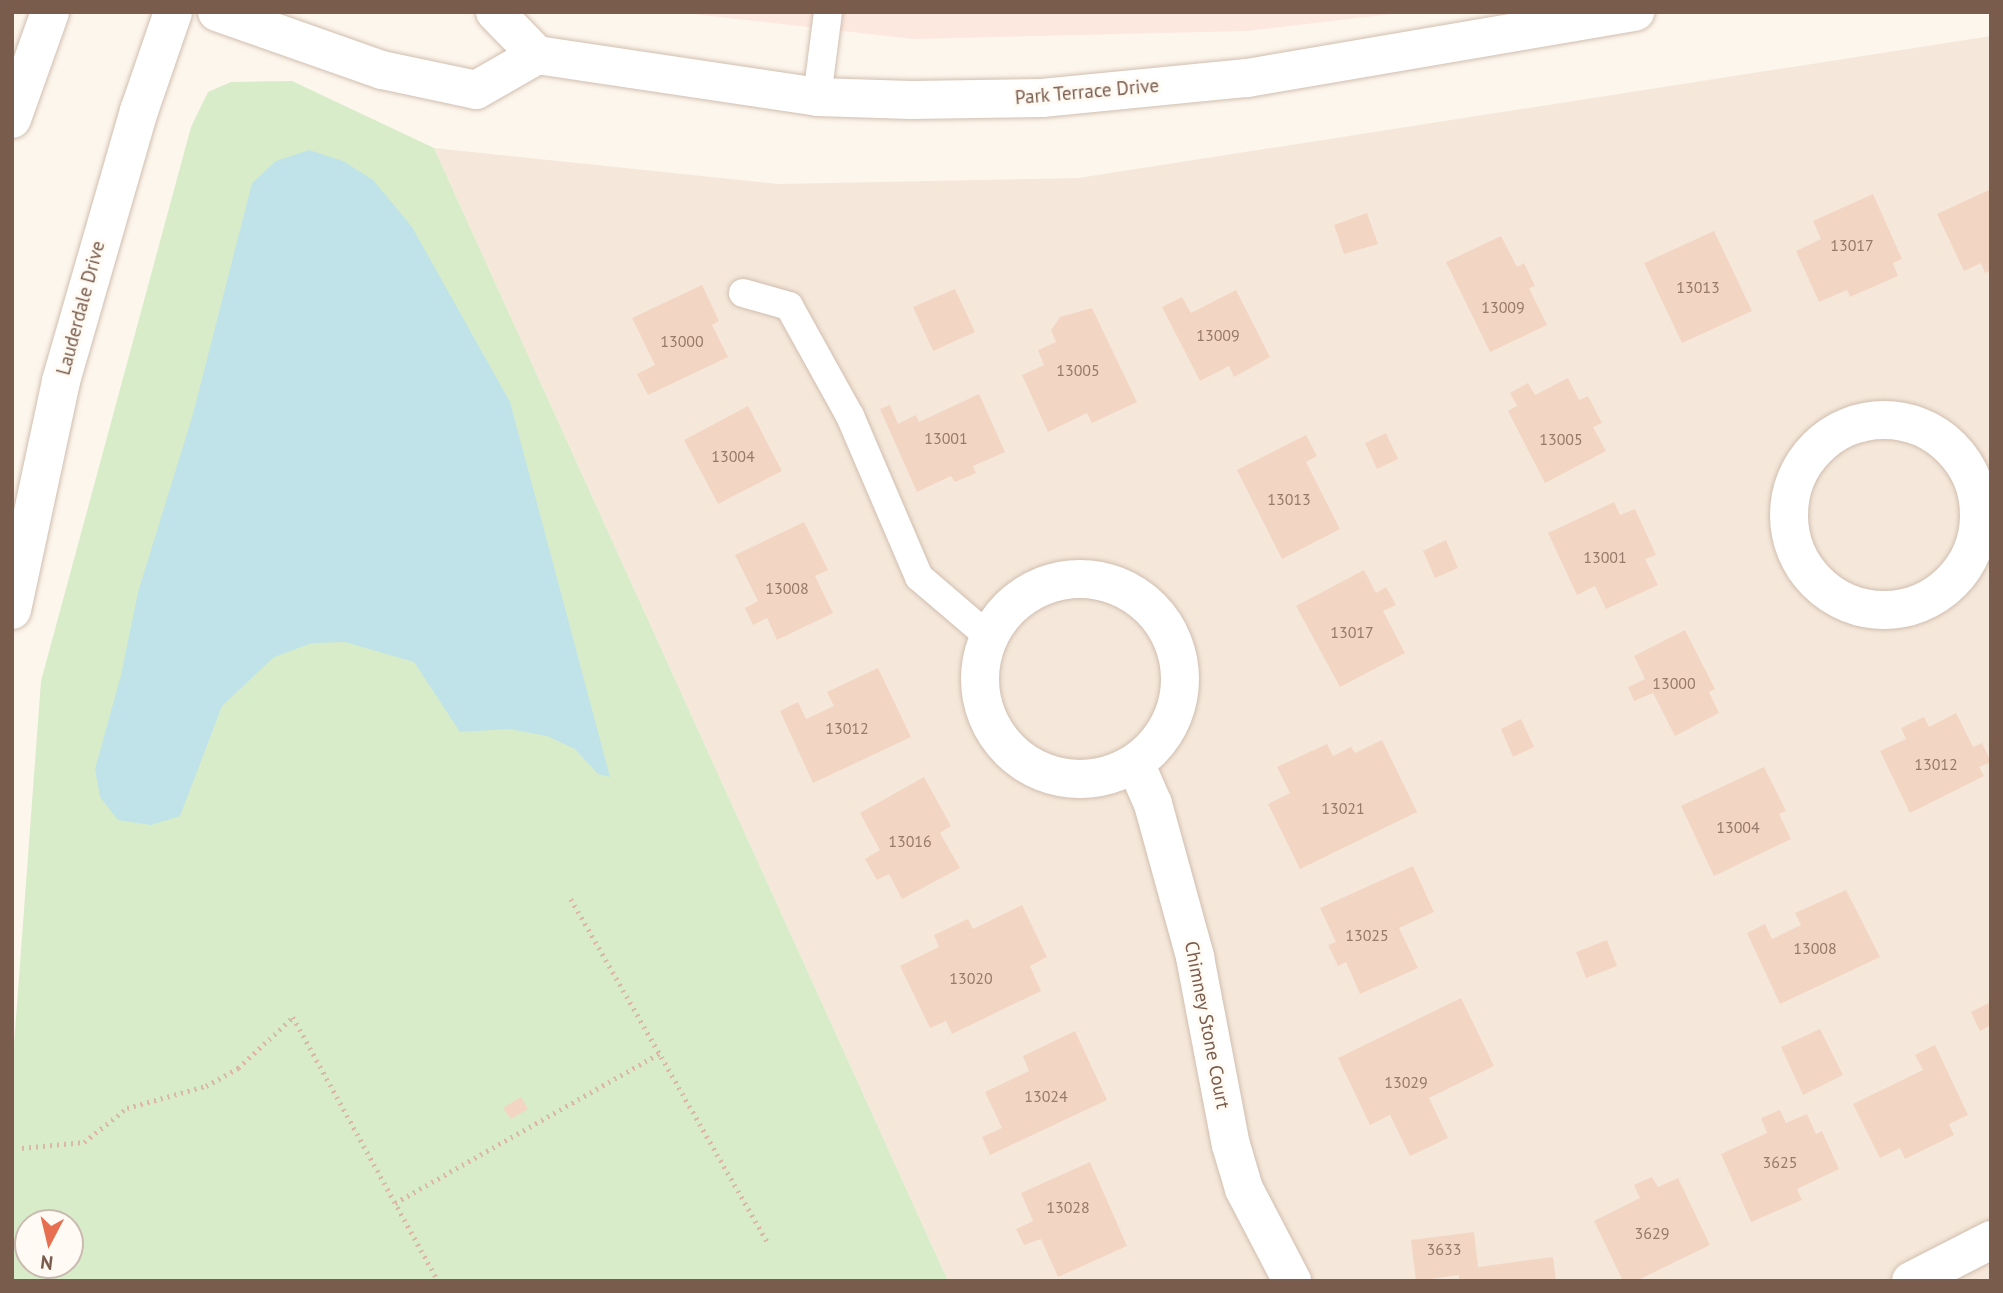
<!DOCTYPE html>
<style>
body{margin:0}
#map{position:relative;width:2003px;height:1293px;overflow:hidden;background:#fdf6ec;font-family:"PT Sans",sans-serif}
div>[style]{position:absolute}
.residential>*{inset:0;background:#f5e8da}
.commercial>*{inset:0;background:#fde8e0}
.green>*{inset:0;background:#d8ecc9}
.water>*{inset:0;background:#bfe3e8}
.building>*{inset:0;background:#f3d5c3}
.path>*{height:4.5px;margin-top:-2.25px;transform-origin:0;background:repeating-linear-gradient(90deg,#d9b8a5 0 2px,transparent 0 7px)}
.roads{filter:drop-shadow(0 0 2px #d1beb0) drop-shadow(0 0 2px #d1beb0)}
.lane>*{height:28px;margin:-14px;padding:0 14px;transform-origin:14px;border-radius:14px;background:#fff}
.street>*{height:38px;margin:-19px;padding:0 19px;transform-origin:19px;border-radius:19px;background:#fff}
.street>.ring{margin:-19px;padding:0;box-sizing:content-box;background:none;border:38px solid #fff;border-radius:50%}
.secondary>*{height:38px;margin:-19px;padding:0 19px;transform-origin:19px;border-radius:19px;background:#fff}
span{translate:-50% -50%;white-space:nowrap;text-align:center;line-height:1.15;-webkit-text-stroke:6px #fffaf3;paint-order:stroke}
.number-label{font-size:16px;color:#987a6a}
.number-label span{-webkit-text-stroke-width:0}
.street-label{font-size:19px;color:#7a5c4d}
.frame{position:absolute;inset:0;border:14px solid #7a5c4d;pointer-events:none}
.north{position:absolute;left:14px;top:1209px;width:70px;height:70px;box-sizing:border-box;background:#fffaf3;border:2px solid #cabbb1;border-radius:50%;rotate:187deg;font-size:19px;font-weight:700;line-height:28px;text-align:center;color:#7a5c4d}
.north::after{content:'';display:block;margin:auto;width:24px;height:32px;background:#e76f51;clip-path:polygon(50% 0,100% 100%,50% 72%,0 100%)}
</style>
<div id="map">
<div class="residential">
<i style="clip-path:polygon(1991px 36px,1991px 1281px,948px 1281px,434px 148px,778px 184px,1078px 178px)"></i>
</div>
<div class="commercial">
<i style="clip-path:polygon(675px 12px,1409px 12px,1247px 31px,913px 39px)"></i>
</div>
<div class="green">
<i style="clip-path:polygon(evenodd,292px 81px,434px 148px,948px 1281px,12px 1281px,12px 1071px,41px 681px,191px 127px,208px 92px,231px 82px,292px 81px,28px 1223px,70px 1223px,70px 1265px,28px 1265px,28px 1223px)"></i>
</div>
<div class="water">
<i style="clip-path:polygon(309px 150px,343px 161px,373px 180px,412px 227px,510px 402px,610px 777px,598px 774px,575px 749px,547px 736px,509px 729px,460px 732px,414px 662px,345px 642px,312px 643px,274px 657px,222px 706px,180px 816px,151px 825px,118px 820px,100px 797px,95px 769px,121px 675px,138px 592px,193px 414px,252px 183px,276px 161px)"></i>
</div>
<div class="building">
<i style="clip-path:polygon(1991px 189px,1991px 270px,1985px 273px,1981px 263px,1964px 271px,1937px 214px)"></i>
<i style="clip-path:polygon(1873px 194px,1902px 259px,1893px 263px,1898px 276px,1850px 297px,1847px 290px,1819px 302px,1796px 251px,1821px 239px,1813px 221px)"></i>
<i style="clip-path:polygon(1367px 213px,1378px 244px,1344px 254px,1334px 225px)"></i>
<i style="clip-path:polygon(1714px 231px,1752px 311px,1682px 343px,1644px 263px)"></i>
<i style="clip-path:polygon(1501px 236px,1517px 267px,1524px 263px,1535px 286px,1529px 288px,1547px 325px,1490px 352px,1446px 262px)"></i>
<i style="clip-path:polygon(702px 285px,719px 321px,712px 325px,728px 357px,648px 395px,637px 374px,655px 365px,632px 318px)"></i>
<i style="clip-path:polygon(955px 289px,975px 332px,933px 351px,913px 307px)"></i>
<i style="clip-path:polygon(1236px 290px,1270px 357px,1234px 377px,1229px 366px,1200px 381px,1162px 307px,1182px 297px,1191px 313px)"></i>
<i style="clip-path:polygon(1092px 308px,1137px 402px,1092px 423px,1087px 413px,1048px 432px,1022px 375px,1044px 365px,1038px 350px,1056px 342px,1051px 330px,1060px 317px)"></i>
<i style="clip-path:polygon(1568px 378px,1579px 400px,1588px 396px,1602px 423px,1593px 427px,1606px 451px,1545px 483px,1508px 411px,1517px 406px,1510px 393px,1528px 383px,1535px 395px)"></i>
<i style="clip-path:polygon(979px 394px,1005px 452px,973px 466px,976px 473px,955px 482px,951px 476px,917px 492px,880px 409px,890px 405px,898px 424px,916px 415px,919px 422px)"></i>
<i style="clip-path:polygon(748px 406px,782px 471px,718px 504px,684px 440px)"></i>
<i style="clip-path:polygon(1386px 433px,1398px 459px,1377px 469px,1365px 443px)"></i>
<i style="clip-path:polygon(1306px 435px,1317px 456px,1306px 462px,1340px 529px,1282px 559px,1237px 470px)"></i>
<i style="clip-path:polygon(1614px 502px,1620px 515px,1635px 509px,1656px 555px,1645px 559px,1658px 585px,1606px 609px,1595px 586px,1577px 595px,1548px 533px)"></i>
<i style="clip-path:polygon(804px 522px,828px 570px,815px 576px,833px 613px,777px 640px,767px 618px,753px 625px,745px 608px,758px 601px,735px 555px)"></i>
<i style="clip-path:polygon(1446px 540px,1458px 568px,1435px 578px,1423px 551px)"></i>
<i style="clip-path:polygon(1364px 570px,1376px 593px,1386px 587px,1396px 605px,1383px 611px,1405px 653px,1340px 687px,1296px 606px)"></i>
<i style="clip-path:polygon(1685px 630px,1715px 689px,1709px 692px,1719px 713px,1675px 736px,1653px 693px,1634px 701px,1628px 687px,1645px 679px,1634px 656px)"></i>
<i style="clip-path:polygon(878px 668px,911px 737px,813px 783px,780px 711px,798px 702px,806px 719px,834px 706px,827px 692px)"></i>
<i style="clip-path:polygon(1956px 713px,1973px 747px,1982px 743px,1991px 762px,1979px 767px,1984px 776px,1910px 813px,1880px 751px,1906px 739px,1901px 728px,1924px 717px,1929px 727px)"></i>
<i style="clip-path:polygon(1521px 719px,1534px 747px,1513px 757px,1501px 729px)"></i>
<i style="clip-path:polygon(1382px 740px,1417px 812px,1300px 869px,1268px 804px,1290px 793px,1277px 767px,1327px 744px,1333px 756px,1351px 747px,1355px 753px)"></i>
<i style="clip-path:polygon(1764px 767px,1786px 811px,1779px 814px,1791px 839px,1714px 876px,1681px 806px)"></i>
<i style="clip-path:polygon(924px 777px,951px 826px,940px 833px,960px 868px,902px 899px,889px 874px,877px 880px,865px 859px,880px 850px,860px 813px)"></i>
<i style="clip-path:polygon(1413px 866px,1434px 912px,1399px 928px,1418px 968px,1360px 994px,1346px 962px,1338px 966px,1328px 945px,1336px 942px,1320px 908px)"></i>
<i style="clip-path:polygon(1846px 890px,1880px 957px,1780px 1004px,1747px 933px,1765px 924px,1772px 939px,1801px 925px,1795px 913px)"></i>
<i style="clip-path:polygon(1022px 905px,1047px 957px,1030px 966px,1041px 991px,952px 1034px,946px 1021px,930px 1028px,900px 966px,939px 947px,934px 935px,968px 919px,973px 929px)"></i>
<i style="clip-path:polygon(1607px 940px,1617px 966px,1586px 978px,1576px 952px)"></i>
<i style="clip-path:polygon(1461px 998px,1494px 1066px,1429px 1098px,1448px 1138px,1410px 1156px,1390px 1115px,1370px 1125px,1338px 1058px)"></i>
<i style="clip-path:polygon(1991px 1002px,1991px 1025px,1980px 1031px,1971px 1012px)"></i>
<i style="clip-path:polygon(1820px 1029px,1843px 1075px,1803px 1095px,1781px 1047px)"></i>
<i style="clip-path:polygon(1075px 1031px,1107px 1100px,990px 1155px,982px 1137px,1002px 1128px,985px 1092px,1029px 1071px,1023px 1056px)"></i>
<i style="clip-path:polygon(1935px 1045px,1968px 1115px,1949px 1124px,1954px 1135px,1905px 1159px,1900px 1148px,1880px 1158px,1853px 1104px,1923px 1070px,1915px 1055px)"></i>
<i style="clip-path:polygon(521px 1097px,528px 1109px,511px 1119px,503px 1108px)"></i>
<i style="clip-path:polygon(1780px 1110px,1786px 1123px,1807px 1114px,1816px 1134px,1822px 1131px,1839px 1169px,1797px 1189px,1802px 1200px,1751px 1222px,1721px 1154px,1767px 1133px,1761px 1118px)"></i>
<i style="clip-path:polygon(1090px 1162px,1127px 1246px,1058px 1277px,1041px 1239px,1024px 1245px,1016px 1229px,1033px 1221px,1021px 1193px)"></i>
<i style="clip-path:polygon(1652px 1177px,1658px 1187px,1678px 1178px,1710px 1245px,1636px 1281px,1623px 1281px,1594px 1221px,1640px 1198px,1634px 1185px)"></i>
<i style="clip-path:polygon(1474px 1232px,1478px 1267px,1553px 1257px,1556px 1281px,1459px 1281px,1459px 1275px,1416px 1281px,1411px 1240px)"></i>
</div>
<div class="path">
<i style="left:571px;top:899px;width:399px;rotate:60.2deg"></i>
<i style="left:22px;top:1148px;width:62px;rotate:-5.5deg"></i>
<i style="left:84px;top:1142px;width:55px;rotate:-38.3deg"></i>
<i style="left:127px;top:1108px;width:82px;rotate:-15.6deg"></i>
<i style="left:206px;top:1086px;width:37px;rotate:-29deg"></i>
<i style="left:238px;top:1068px;width:75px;rotate:-42.8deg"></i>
<i style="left:293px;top:1017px;width:301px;rotate:61.2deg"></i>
<i style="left:395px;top:1203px;width:305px;rotate:-29.5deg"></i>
</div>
<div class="roads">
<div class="lane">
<i style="left:817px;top:97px;width:86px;rotate:-82.6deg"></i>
<i style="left:743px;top:293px;width:48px;rotate:15.8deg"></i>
<i style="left:789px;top:306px;width:126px;rotate:61deg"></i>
<i style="left:850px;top:416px;width:175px;rotate:66.8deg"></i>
<i style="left:919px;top:577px;width:91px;rotate:40.5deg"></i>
</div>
<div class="street">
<i class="ring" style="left:1789px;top:420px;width:152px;height:152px"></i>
<i class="ring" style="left:980px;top:579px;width:162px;height:162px"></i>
<i style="left:1135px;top:763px;width:45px;rotate:66.3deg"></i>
<i style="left:1153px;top:804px;width:159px;rotate:74.6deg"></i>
<i style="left:1195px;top:957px;width:191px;rotate:79.2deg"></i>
<i style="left:1231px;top:1145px;width:46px;rotate:73.5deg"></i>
<i style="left:1244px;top:1189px;width:104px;rotate:62.4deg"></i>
<i style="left:1911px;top:1281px;width:90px;rotate:-27.1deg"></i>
</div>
<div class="secondary">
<i style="left:217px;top:12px;width:175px;rotate:19.4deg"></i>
<i style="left:382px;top:70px;width:96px;rotate:12deg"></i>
<i style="left:476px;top:90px;width:70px;rotate:-29.8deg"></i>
<i style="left:495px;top:12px;width:60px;rotate:45.7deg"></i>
<i style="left:537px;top:55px;width:283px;rotate:8.5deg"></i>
<i style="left:817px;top:97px;width:94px;rotate:1.8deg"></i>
<i style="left:911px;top:100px;width:131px;rotate:-0.9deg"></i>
<i style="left:1042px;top:98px;width:206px;rotate:-5.6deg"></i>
<i style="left:1247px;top:78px;width:394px;rotate:-9.7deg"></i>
<i style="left:12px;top:119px;width:114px;rotate:-70.4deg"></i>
<i style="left:12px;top:610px;width:234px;rotate:-77.9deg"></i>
<i style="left:61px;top:381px;width:281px;rotate:-73.9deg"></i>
<i style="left:139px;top:111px;width:105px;rotate:-71deg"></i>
</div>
</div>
<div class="number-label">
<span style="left:1852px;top:245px">13017</span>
<span style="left:1698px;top:287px">13013</span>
<span style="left:1503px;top:307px">13009</span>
<span style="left:1218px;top:335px">13009</span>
<span style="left:682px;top:341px">13000</span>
<span style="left:1078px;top:370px">13005</span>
<span style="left:946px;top:438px">13001</span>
<span style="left:1561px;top:439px">13005</span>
<span style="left:733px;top:456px">13004</span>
<span style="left:1289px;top:499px">13013</span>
<span style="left:1605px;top:557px">13001</span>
<span style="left:787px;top:588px">13008</span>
<span style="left:1352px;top:632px">13017</span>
<span style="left:1674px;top:683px">13000</span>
<span style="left:847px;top:728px">13012</span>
<span style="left:1936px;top:764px">13012</span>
<span style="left:1343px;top:808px">13021</span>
<span style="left:1738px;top:827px">13004</span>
<span style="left:910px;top:841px">13016</span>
<span style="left:1367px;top:935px">13025</span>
<span style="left:1815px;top:948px">13008</span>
<span style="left:971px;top:978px">13020</span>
<span style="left:1406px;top:1082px">13029</span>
<span style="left:1046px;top:1096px">13024</span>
<span style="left:1780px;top:1162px">3625</span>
<span style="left:1068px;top:1207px">13028</span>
<span style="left:1652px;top:1233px">3629</span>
<span style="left:1444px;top:1249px">3633</span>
</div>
<div class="street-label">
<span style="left:1087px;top:92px;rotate:-5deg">Park Terrace Drive</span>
<span style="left:81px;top:308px;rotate:-75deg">Lauderdale Drive</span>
<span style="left:1207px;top:1025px;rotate:79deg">Chimney Stone Court</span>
</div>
<div class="frame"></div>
<div class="north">N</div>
</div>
